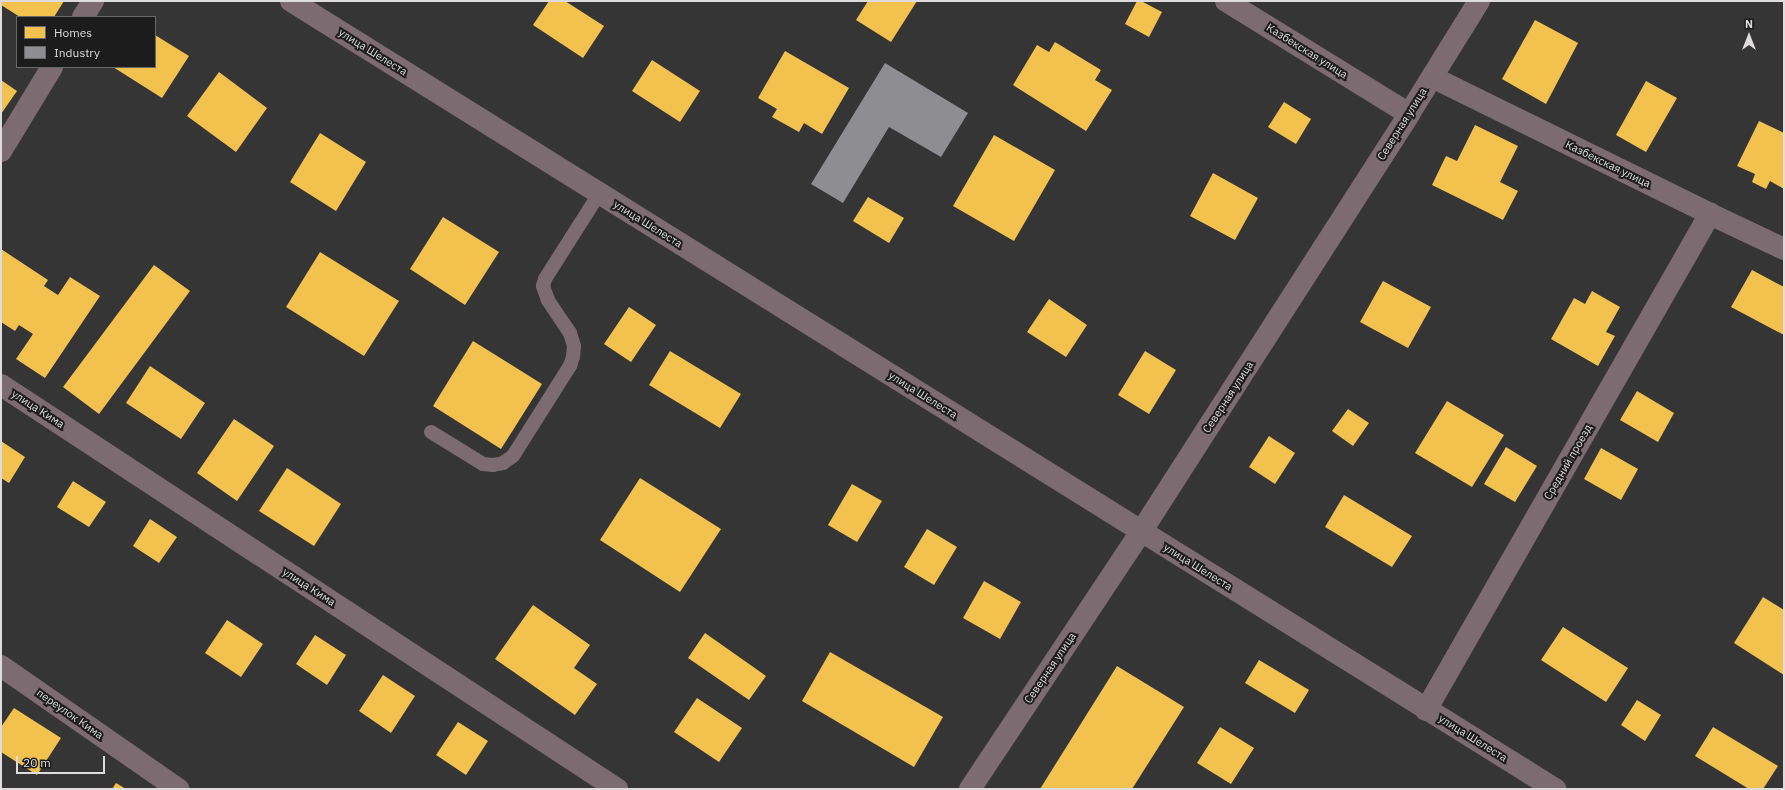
<!DOCTYPE html>
<meta charset="utf-8">
<style>
body{margin:0}
#map{position:relative;width:1785px;height:790px;overflow:hidden;background:#363535;font-family:"IBM Plex Sans",sans-serif}
div>[style]{position:absolute}
.homes>*{inset:0;background:#f2c14e}
.industry>*{inset:0;background:#8d8d92}
.service>*{height:14px;margin:-7px;padding:0 7px;transform-origin:7px;border-radius:7px;background:#7c6b70}
.minor>*{height:22px;margin:-11px;padding:0 11px;transform-origin:11px;border-radius:11px;background:#7c6b70}
.primary>*{height:22px;margin:-11px;padding:0 11px;transform-origin:11px;border-radius:11px;background:#7c6b70}
span{translate:-50% -50%;white-space:nowrap;text-align:center;line-height:1.15;-webkit-text-stroke:4px #1d1c1c;paint-order:stroke}
.street-label{font-size:11px;color:#dedcdc}
.frame{position:absolute;inset:0;border:2px solid #dedcdc;pointer-events:none}
.legend{position:absolute;left:16px;top:16px;width:140px;height:52px;box-sizing:border-box;background:#1d1c1c;border:1px solid #6a6969;margin:0;padding:5px 7px;list-style:none;font-size:12px;color:#dedcdc}
.legend li{display:flex;align-items:center;gap:8px;height:20px}
.legend b{width:20px;border:1px solid #6a6969}
.north{position:absolute;left:1729px;top:16px;width:40px;height:40px;-webkit-text-stroke:3px #1d1c1c;paint-order:stroke;rotate:0deg;font-size:11px;font-weight:700;line-height:16px;text-align:center;color:#dedcdc}
.north::after{content:'';display:block;margin:auto;width:14px;height:18px;background:#dedcdc;clip-path:polygon(50% 0,100% 100%,50% 72%,0 100%)}
.scale{position:absolute;left:16px;top:756px;width:89px;height:18px;box-sizing:border-box;border:2px solid #dedcdc;border-top:0;padding-left:5px;font-size:12px;line-height:14px;white-space:nowrap;color:#dedcdc;-webkit-text-stroke:3px #1d1c1c;paint-order:stroke}
</style>
<div id="map">
<div class="homes">
<i style="clip-path:polygon(1px 1px,64px 1px,54px 17px,20px 17px,1px 5px)"></i>
<i style="clip-path:polygon(549px 1px,565px 1px,604px 26px,583px 58px,533px 25px)"></i>
<i style="clip-path:polygon(868px 1px,917px 1px,891px 42px,856px 20px)"></i>
<i style="clip-path:polygon(1137px 1px,1141px 1px,1162px 12px,1149px 37px,1125px 24px)"></i>
<i style="clip-path:polygon(1535px 20px,1578px 43px,1546px 104px,1502px 79px)"></i>
<i style="clip-path:polygon(155px 35px,189px 56px,162px 98px,113px 67px,155px 67px)"></i>
<i style="clip-path:polygon(1055px 42px,1101px 70px,1095px 80px,1112px 90px,1086px 131px,1013px 85px,1037px 45px,1049px 52px)"></i>
<i style="clip-path:polygon(785px 51px,849px 88px,822px 134px,804px 123px,799px 132px,772px 117px,777px 109px,758px 98px)"></i>
<i style="clip-path:polygon(652px 60px,700px 91px,680px 122px,632px 91px)"></i>
<i style="clip-path:polygon(219px 72px,267px 108px,236px 152px,187px 116px)"></i>
<i style="clip-path:polygon(1px 80px,17px 91px,1px 114px)"></i>
<i style="clip-path:polygon(1646px 81px,1677px 98px,1646px 152px,1616px 135px)"></i>
<i style="clip-path:polygon(1284px 102px,1311px 119px,1296px 144px,1268px 127px)"></i>
<i style="clip-path:polygon(1759px 121px,1784px 133px,1784px 189px,1770px 181px,1766px 189px,1752px 182px,1755px 174px,1737px 166px)"></i>
<i style="clip-path:polygon(1475px 125px,1518px 146px,1500px 182px,1518px 191px,1503px 220px,1432px 185px,1446px 156px,1457px 161px)"></i>
<i style="clip-path:polygon(320px 133px,366px 162px,336px 211px,290px 182px)"></i>
<i style="clip-path:polygon(994px 135px,1055px 170px,1014px 241px,953px 206px)"></i>
<i style="clip-path:polygon(1213px 173px,1258px 198px,1235px 240px,1190px 216px)"></i>
<i style="clip-path:polygon(868px 197px,904px 218px,889px 243px,853px 221px)"></i>
<i style="clip-path:polygon(443px 217px,499px 252px,465px 305px,410px 269px)"></i>
<i style="clip-path:polygon(1px 249px,48px 280px,44px 286px,58px 295px,70px 277px,100px 296px,45px 378px,16px 359px,33px 334px,19px 325px,15px 331px,1px 322px)"></i>
<i style="clip-path:polygon(320px 252px,399px 301px,364px 356px,286px 307px)"></i>
<i style="clip-path:polygon(154px 265px,190px 291px,99px 414px,63px 387px)"></i>
<i style="clip-path:polygon(1752px 270px,1784px 287px,1784px 335px,1731px 307px)"></i>
<i style="clip-path:polygon(1383px 281px,1431px 307px,1408px 348px,1360px 322px)"></i>
<i style="clip-path:polygon(1592px 291px,1620px 307px,1606px 332px,1615px 336px,1598px 366px,1551px 339px,1574px 298px,1585px 304px)"></i>
<i style="clip-path:polygon(1049px 299px,1087px 325px,1066px 357px,1027px 332px)"></i>
<i style="clip-path:polygon(629px 307px,656px 325px,631px 362px,604px 344px)"></i>
<i style="clip-path:polygon(473px 341px,542px 384px,501px 449px,433px 406px)"></i>
<i style="clip-path:polygon(670px 351px,741px 394px,720px 428px,649px 385px)"></i>
<i style="clip-path:polygon(1145px 351px,1176px 370px,1149px 414px,1118px 395px)"></i>
<i style="clip-path:polygon(150px 366px,205px 403px,181px 439px,126px 403px)"></i>
<i style="clip-path:polygon(1637px 391px,1674px 413px,1658px 442px,1620px 420px)"></i>
<i style="clip-path:polygon(1447px 401px,1504px 435px,1472px 487px,1415px 453px)"></i>
<i style="clip-path:polygon(1348px 409px,1369px 423px,1353px 446px,1332px 431px)"></i>
<i style="clip-path:polygon(234px 419px,274px 446px,237px 501px,197px 473px)"></i>
<i style="clip-path:polygon(1269px 436px,1295px 453px,1275px 484px,1249px 467px)"></i>
<i style="clip-path:polygon(1px 441px,25px 457px,9px 483px,1px 478px)"></i>
<i style="clip-path:polygon(1506px 447px,1537px 466px,1515px 502px,1484px 484px)"></i>
<i style="clip-path:polygon(1601px 448px,1638px 469px,1621px 500px,1584px 479px)"></i>
<i style="clip-path:polygon(287px 468px,341px 504px,314px 546px,259px 511px)"></i>
<i style="clip-path:polygon(640px 478px,721px 529px,680px 592px,600px 540px)"></i>
<i style="clip-path:polygon(73px 481px,106px 502px,89px 527px,57px 507px)"></i>
<i style="clip-path:polygon(852px 484px,882px 501px,857px 542px,828px 525px)"></i>
<i style="clip-path:polygon(1344px 495px,1412px 536px,1392px 567px,1325px 527px)"></i>
<i style="clip-path:polygon(150px 519px,177px 537px,159px 563px,133px 546px)"></i>
<i style="clip-path:polygon(927px 529px,957px 547px,934px 585px,904px 567px)"></i>
<i style="clip-path:polygon(984px 581px,1021px 602px,1000px 639px,963px 618px)"></i>
<i style="clip-path:polygon(1763px 597px,1784px 610px,1784px 675px,1734px 643px)"></i>
<i style="clip-path:polygon(533px 605px,590px 645px,574px 668px,597px 684px,575px 715px,495px 659px)"></i>
<i style="clip-path:polygon(227px 620px,263px 644px,241px 677px,205px 653px)"></i>
<i style="clip-path:polygon(1563px 627px,1628px 668px,1606px 702px,1541px 660px)"></i>
<i style="clip-path:polygon(705px 633px,766px 676px,749px 700px,688px 658px)"></i>
<i style="clip-path:polygon(315px 635px,346px 655px,327px 685px,296px 664px)"></i>
<i style="clip-path:polygon(830px 652px,943px 717px,914px 767px,802px 701px)"></i>
<i style="clip-path:polygon(1259px 660px,1309px 690px,1295px 713px,1245px 683px)"></i>
<i style="clip-path:polygon(1117px 666px,1184px 707px,1132px 789px,1040px 789px)"></i>
<i style="clip-path:polygon(383px 675px,415px 696px,391px 733px,359px 711px)"></i>
<i style="clip-path:polygon(697px 698px,742px 728px,719px 762px,674px 732px)"></i>
<i style="clip-path:polygon(1637px 700px,1661px 715px,1645px 741px,1621px 725px)"></i>
<i style="clip-path:polygon(14px 708px,61px 738px,37px 775px,1px 752px,1px 727px)"></i>
<i style="clip-path:polygon(458px 722px,488px 741px,466px 775px,436px 755px)"></i>
<i style="clip-path:polygon(1220px 727px,1254px 748px,1231px 784px,1197px 763px)"></i>
<i style="clip-path:polygon(1713px 727px,1778px 766px,1763px 789px,1749px 789px,1695px 756px)"></i>
<i style="clip-path:polygon(116px 783px,126px 789px,112px 789px)"></i>
</div>
<div class="industry">
<i style="clip-path:polygon(885px 63px,968px 113px,941px 157px,889px 127px,843px 203px,811px 184px)"></i>
</div>
<div class="service">
<i style="left:431px;top:432px;width:61px;rotate:31.6deg"></i>
<i style="left:483px;top:464px;width:10px;rotate:6deg"></i>
<i style="left:493px;top:465px;width:10px;rotate:-11deg"></i>
<i style="left:503px;top:463px;width:12px;rotate:-35deg"></i>
<i style="left:513px;top:456px;width:107px;rotate:-57.7deg"></i>
<i style="left:570px;top:366px;width:9px;rotate:-72deg"></i>
<i style="left:573px;top:357px;width:11px;rotate:-85deg"></i>
<i style="left:574px;top:346px;width:14px;rotate:-107deg"></i>
<i style="left:570px;top:333px;width:40px;rotate:-124deg"></i>
<i style="left:548px;top:300px;width:15px;rotate:-110deg"></i>
<i style="left:543px;top:286px;width:7px;rotate:-74deg"></i>
<i style="left:545px;top:279px;width:101px;rotate:-57.6deg"></i>
</div>
<div class="minor">
<i style="left:1226px;top:1px;width:215px;rotate:31.7deg"></i>
<i style="left:83px;top:17px;width:19px;rotate:-58deg"></i>
<i style="left:1432px;top:77px;width:310px;rotate:26.2deg"></i>
<i style="left:1710px;top:214px;width:82px;rotate:25.3deg"></i>
<i style="left:1px;top:151px;width:98px;rotate:-58.7deg"></i>
<i style="left:1px;top:385px;width:737px;rotate:33.26deg"></i>
<i style="left:1px;top:666px;width:216px;rotate:34.8deg"></i>
<i style="left:1426px;top:710px;width:572px;rotate:-60.21deg"></i>
<i style="left:970px;top:789px;width:309px;rotate:-56.4deg"></i>
<i style="left:1141px;top:532px;width:497px;rotate:-57.3deg"></i>
<i style="left:1409px;top:114px;width:133px;rotate:-58.2deg"></i>
</div>
<div class="primary">
<i style="left:291px;top:1px;width:1490px;rotate:31.94deg"></i>
</div>
<div class="street-label">
<span style="left:1307px;top:51px;rotate:32deg">Казбекская улица</span>
<span style="left:373px;top:52px;rotate:32deg">улица Шелеста</span>
<span style="left:1402px;top:124px;rotate:-58deg">Северная улица</span>
<span style="left:1608px;top:164px;rotate:26deg">Казбекская улица</span>
<span style="left:648px;top:224px;rotate:32deg">улица Шелеста</span>
<span style="left:923px;top:395px;rotate:32deg">улица Шелеста</span>
<span style="left:1228px;top:397px;rotate:-57deg">Северная улица</span>
<span style="left:38px;top:409px;rotate:33deg">улица Кима</span>
<span style="left:1568px;top:462px;rotate:-60deg">Средний проезд</span>
<span style="left:1198px;top:567px;rotate:32deg">улица Шелеста</span>
<span style="left:309px;top:587px;rotate:33deg">улица Кима</span>
<span style="left:1050px;top:668px;rotate:-56deg">Северная улица</span>
<span style="left:70px;top:714px;rotate:35deg">переулок Кима</span>
<span style="left:1473px;top:738px;rotate:32deg">улица Шелеста</span>
</div>
<div class="frame"></div>
<ul class="legend">
<li><b style="height:11px;background:#f2c14e"></b>Homes</li>
<li><b style="height:11px;background:#8d8d92"></b>Industry</li>
</ul>
<div class="north">N</div>
<div class="scale">20 m</div>
</div>
